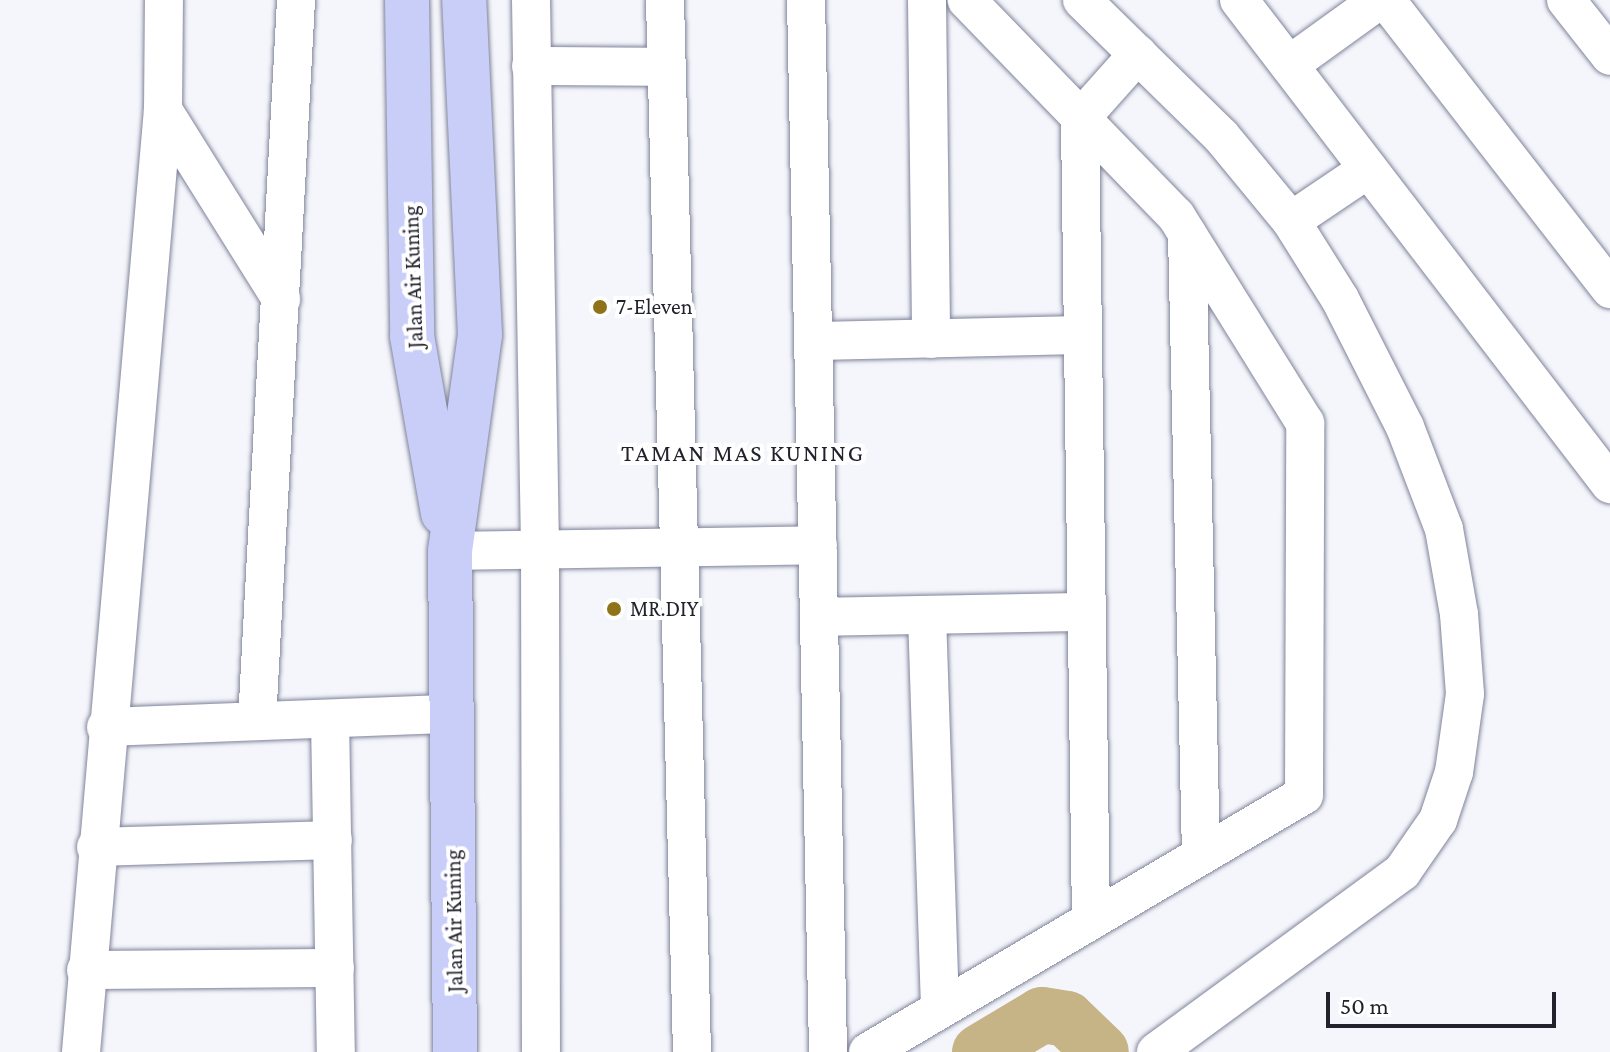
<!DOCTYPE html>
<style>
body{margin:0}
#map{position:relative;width:1610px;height:1052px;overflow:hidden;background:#f5f6fb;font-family:"Crimson Pro",serif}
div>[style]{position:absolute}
.river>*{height:56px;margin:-28px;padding:0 28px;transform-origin:28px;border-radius:28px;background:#c6b486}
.roads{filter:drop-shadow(0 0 2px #7f839b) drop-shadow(0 0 2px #7f839b)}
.minor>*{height:38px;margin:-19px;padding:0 19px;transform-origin:19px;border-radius:19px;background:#fff}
.major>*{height:44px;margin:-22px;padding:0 22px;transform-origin:22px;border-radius:22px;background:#c9cef9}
.dots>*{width:22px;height:22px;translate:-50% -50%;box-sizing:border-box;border:4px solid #fff;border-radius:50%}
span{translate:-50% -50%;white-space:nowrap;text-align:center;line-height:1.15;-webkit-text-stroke:8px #fff;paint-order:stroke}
.street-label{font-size:22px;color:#21222c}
.poi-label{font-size:22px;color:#21222c}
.left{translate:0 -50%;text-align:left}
.neighbourhood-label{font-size:24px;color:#21222c;letter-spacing:2px}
.scale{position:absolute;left:1326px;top:992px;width:230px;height:36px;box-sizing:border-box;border:4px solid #21222c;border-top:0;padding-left:10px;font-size:24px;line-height:28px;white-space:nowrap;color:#21222c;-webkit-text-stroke:6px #fff;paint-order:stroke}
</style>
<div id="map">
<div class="river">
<i style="left:980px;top:1052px;width:72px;rotate:-30.8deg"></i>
<i style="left:1042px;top:1015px;width:25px;rotate:9deg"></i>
<i style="left:1067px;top:1019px;width:47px;rotate:44.1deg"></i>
</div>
<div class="roads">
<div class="minor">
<i style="left:531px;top:0;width:549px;rotate:89.06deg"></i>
<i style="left:540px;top:549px;width:503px;rotate:89.89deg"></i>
<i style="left:665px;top:0;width:1052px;rotate:88.53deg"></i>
<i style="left:806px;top:0;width:1052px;rotate:88.8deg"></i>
<i style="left:927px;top:0;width:339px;rotate:89.3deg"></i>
<i style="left:1082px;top:0;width:194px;rotate:44.4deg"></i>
<i style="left:1221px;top:136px;width:110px;rotate:50.5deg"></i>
<i style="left:1291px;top:221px;width:92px;rotate:57.9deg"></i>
<i style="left:1340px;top:299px;width:144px;rotate:63.1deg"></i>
<i style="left:1405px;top:427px;width:109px;rotate:69.1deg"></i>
<i style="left:1444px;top:529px;width:86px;rotate:80deg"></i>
<i style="left:1459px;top:614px;width:80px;rotate:85.7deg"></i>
<i style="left:1465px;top:694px;width:79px;rotate:98deg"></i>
<i style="left:1454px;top:772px;width:51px;rotate:108.4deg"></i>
<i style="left:1438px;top:820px;width:63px;rotate:124.7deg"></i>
<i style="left:1402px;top:872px;width:305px;rotate:143.8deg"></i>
<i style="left:1239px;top:0;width:610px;rotate:52.53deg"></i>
<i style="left:1386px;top:0;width:366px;rotate:52.2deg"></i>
<i style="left:1566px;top:0;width:71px;rotate:51.8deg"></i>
<i style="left:1289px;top:65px;width:111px;rotate:-35.8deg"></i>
<i style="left:531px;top:66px;width:135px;rotate:0.4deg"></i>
<i style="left:163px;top:110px;width:223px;rotate:58deg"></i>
<i style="left:1291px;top:221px;width:93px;rotate:-34deg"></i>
<i style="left:1187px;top:234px;width:621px;rotate:88.71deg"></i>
<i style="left:815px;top:341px;width:268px;rotate:-1.3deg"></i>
<i style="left:450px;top:551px;width:368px;rotate:-0.9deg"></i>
<i style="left:927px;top:615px;width:394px;rotate:88.1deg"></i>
<i style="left:819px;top:617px;width:267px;rotate:-1.1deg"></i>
<i style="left:330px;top:719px;width:333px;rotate:89deg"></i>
<i style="left:257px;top:721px;width:722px;rotate:-86.9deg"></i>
<i style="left:106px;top:727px;width:346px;rotate:-2.2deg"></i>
<i style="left:96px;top:847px;width:237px;rotate:-1.7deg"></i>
<i style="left:1091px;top:920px;width:801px;rotate:-90.79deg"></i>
<i style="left:1080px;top:119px;width:87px;rotate:-48.3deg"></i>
<i style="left:86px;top:970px;width:249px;rotate:-0.5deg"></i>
<i style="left:81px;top:1052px;width:946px;rotate:-85.03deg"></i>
<i style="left:163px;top:110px;width:110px;rotate:-89.5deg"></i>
<i style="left:868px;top:1052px;width:506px;rotate:-30.52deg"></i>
<i style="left:1304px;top:795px;width:372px;rotate:-89.8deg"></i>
<i style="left:1305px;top:423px;width:244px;rotate:-121.9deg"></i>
<i style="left:1176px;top:216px;width:301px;rotate:-134.1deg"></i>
</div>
<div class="major">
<i style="left:407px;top:0;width:336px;rotate:89.1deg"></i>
<i style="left:412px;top:336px;width:180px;rotate:80.1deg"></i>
<i style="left:455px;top:1052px;width:501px;rotate:-90.57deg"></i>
<i style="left:450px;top:551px;width:218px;rotate:-82.1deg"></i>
<i style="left:480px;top:335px;width:335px;rotate:-92.7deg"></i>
</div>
</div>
<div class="dots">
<i style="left:600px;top:307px;background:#907318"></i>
<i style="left:614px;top:609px;background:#907318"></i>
</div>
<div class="street-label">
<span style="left:413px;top:277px;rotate:-92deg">Jalan Air Kuning</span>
<span style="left:454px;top:921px;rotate:-91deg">Jalan Air Kuning</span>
</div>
<div class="poi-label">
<span class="left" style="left:616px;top:307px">7-Eleven</span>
<span class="left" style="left:630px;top:609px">MR.DIY</span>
</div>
<div class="neighbourhood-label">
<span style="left:743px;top:453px">TAMAN MAS KUNING</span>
</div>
<div class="scale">50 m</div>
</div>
